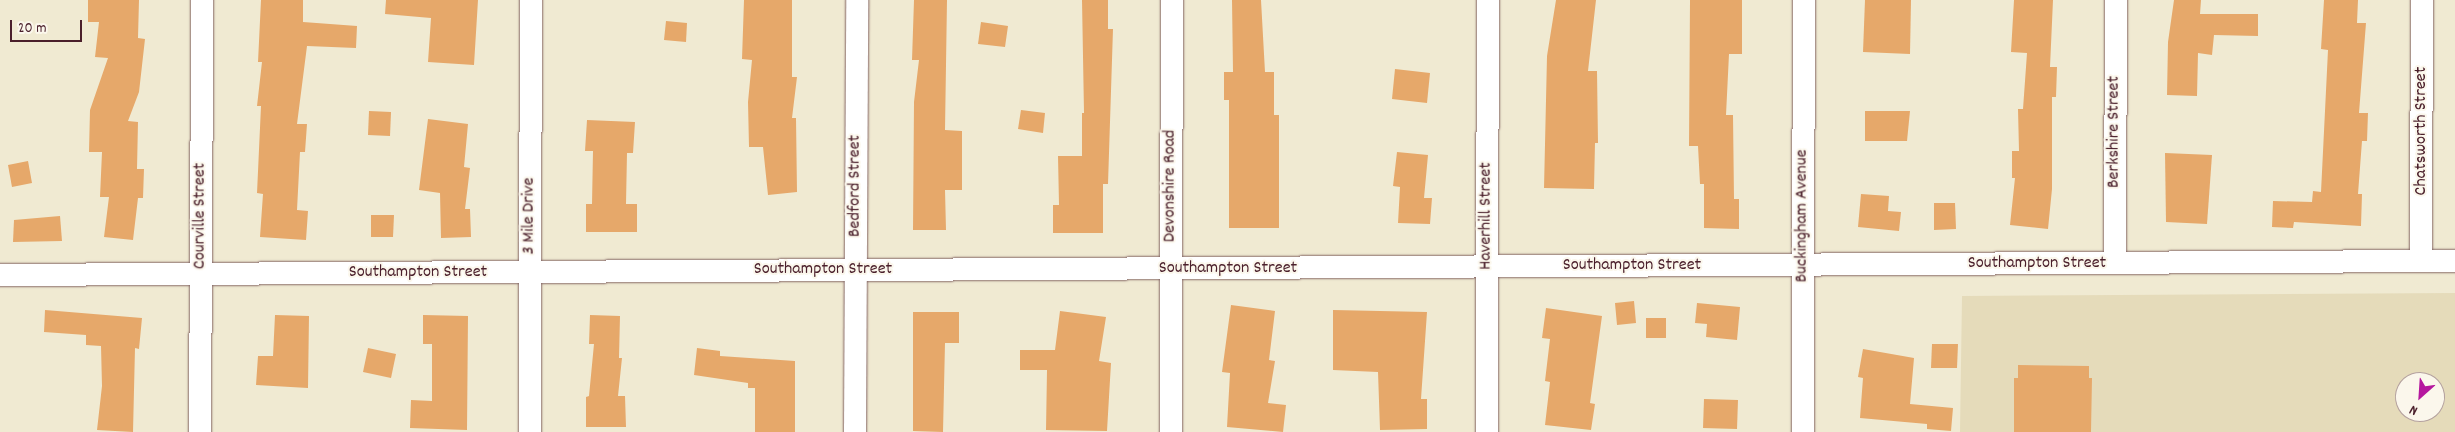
<!DOCTYPE html>
<style>
body{margin:0}
#map{position:relative;width:2455px;height:432px;overflow:hidden;background:#f0ead2;font-family:Dekko,sans-serif}
div>[style]{position:absolute}
.built>*{inset:0;background:#e5dbba}
.building>*{inset:0;background:#e6a86a}
.roads{filter:drop-shadow(0 0 1px #846665) drop-shadow(0 0 1px #846665)}
.street>*{height:22px;margin:-11px;padding:0 11px;transform-origin:11px;border-radius:11px;background:#fff}
span{translate:-50% -50%;white-space:nowrap;text-align:center;line-height:1.15;-webkit-text-stroke:4px #fbf7ec;paint-order:stroke}
.street-label{font-size:18px;color:#4a1f2b}
.north{position:absolute;left:2395px;top:372px;width:50px;height:50px;box-sizing:border-box;background:#fbf7ec;border:1px solid #b4a19f;border-radius:50%;rotate:206deg;font-size:14px;font-weight:700;line-height:20px;text-align:center;color:#4a1f2b}
.north::after{content:'';display:block;margin:auto;width:18px;height:22px;background:#b5179e;clip-path:polygon(50% 0,100% 100%,50% 72%,0 100%)}
.scale{position:absolute;left:10px;top:20px;width:72px;height:22px;box-sizing:border-box;border:2px solid #4a1f2b;border-top:0;padding-left:6px;font-size:15px;line-height:18px;white-space:nowrap;color:#4a1f2b;-webkit-text-stroke:4px #fbf7ec;paint-order:stroke}
</style>
<div id="map">
<div class="built">
<i style="clip-path:polygon(evenodd,2455px 293px,2455px 432px,1960px 432px,1962px 296px,2455px 293px,2405px 382px,2435px 382px,2435px 412px,2405px 412px,2405px 382px)"></i>
</div>
<div class="building">
<i style="clip-path:polygon(88px 0,139px 0,138px 38px,145px 39px,139px 92px,128px 121px,138px 122px,137px 169px,144px 169px,143px 198px,138px 198px,133px 240px,104px 237px,109px 197px,100px 197px,102px 152px,89px 152px,90px 110px,108px 58px,95px 57px,99px 22px,88px 22px)"></i>
<i style="clip-path:polygon(261px 0,303px 0,303px 22px,357px 26px,356px 48px,307px 46px,297px 124px,307px 124px,305px 152px,300px 152px,297px 210px,308px 211px,306px 240px,260px 237px,263px 194px,257px 193px,261px 106px,257px 106px,262px 62px,258px 62px)"></i>
<i style="clip-path:polygon(386px 0,478px 0,474px 65px,428px 62px,431px 18px,385px 14px)"></i>
<i style="clip-path:polygon(744px 0,792px 0,792px 77px,797px 77px,792px 118px,796px 118px,797px 192px,768px 195px,763px 147px,749px 147px,748px 102px,752px 60px,742px 59px)"></i>
<i style="clip-path:polygon(914px 0,947px 0,945px 130px,962px 131px,962px 190px,945px 190px,946px 230px,913px 230px,914px 102px,919px 60px,912px 60px)"></i>
<i style="clip-path:polygon(1082px 0,1108px 0,1108px 29px,1113px 29px,1108px 184px,1103px 184px,1103px 233px,1053px 233px,1053px 205px,1059px 205px,1058px 156px,1082px 156px,1082px 113px,1084px 113px)"></i>
<i style="clip-path:polygon(1232px 0,1261px 0,1265px 72px,1274px 72px,1274px 115px,1279px 115px,1279px 228px,1229px 228px,1229px 100px,1224px 100px,1224px 72px,1233px 72px)"></i>
<i style="clip-path:polygon(1556px 0,1596px 0,1588px 71px,1597px 71px,1598px 143px,1595px 143px,1594px 189px,1544px 188px,1547px 56px)"></i>
<i style="clip-path:polygon(1690px 0,1742px 0,1742px 54px,1729px 54px,1726px 115px,1733px 115px,1734px 199px,1739px 199px,1739px 229px,1704px 228px,1704px 184px,1700px 184px,1698px 146px,1689px 146px)"></i>
<i style="clip-path:polygon(1865px 0,1911px 0,1910px 54px,1863px 52px)"></i>
<i style="clip-path:polygon(2014px 0,2053px 0,2050px 67px,2057px 67px,2056px 97px,2052px 97px,2052px 189px,2048px 229px,2010px 225px,2015px 178px,2012px 178px,2012px 151px,2019px 151px,2018px 109px,2023px 109px,2027px 53px,2011px 52px)"></i>
<i style="clip-path:polygon(2174px 0,2201px 0,2200px 14px,2258px 14px,2258px 36px,2214px 35px,2212px 55px,2198px 53px,2197px 96px,2167px 95px,2168px 42px)"></i>
<i style="clip-path:polygon(2324px 0,2358px 0,2357px 23px,2366px 23px,2359px 113px,2368px 113px,2367px 141px,2362px 141px,2358px 194px,2362px 194px,2361px 226px,2294px 222px,2293px 228px,2272px 227px,2273px 201px,2312px 202px,2313px 191px,2321px 192px,2328px 50px,2321px 49px)"></i>
<i style="clip-path:polygon(666px 21px,687px 23px,686px 42px,664px 40px)"></i>
<i style="clip-path:polygon(981px 22px,1008px 26px,1005px 47px,978px 44px)"></i>
<i style="clip-path:polygon(1395px 69px,1430px 73px,1427px 103px,1392px 99px)"></i>
<i style="clip-path:polygon(1021px 110px,1045px 113px,1043px 133px,1018px 129px)"></i>
<i style="clip-path:polygon(369px 111px,391px 112px,390px 136px,368px 135px)"></i>
<i style="clip-path:polygon(1865px 111px,1910px 111px,1907px 141px,1865px 141px)"></i>
<i style="clip-path:polygon(428px 119px,468px 124px,464px 167px,470px 168px,465px 209px,470px 209px,471px 237px,441px 238px,440px 193px,419px 190px)"></i>
<i style="clip-path:polygon(587px 120px,635px 122px,633px 153px,627px 153px,626px 204px,637px 204px,637px 232px,586px 232px,586px 204px,592px 204px,593px 151px,585px 151px)"></i>
<i style="clip-path:polygon(1397px 152px,1428px 155px,1424px 198px,1432px 198px,1430px 224px,1398px 223px,1400px 187px,1393px 186px)"></i>
<i style="clip-path:polygon(2165px 153px,2212px 155px,2207px 224px,2166px 222px)"></i>
<i style="clip-path:polygon(28px 161px,32px 183px,12px 187px,8px 165px)"></i>
<i style="clip-path:polygon(1861px 194px,1889px 196px,1888px 211px,1901px 212px,1899px 231px,1858px 227px)"></i>
<i style="clip-path:polygon(1934px 203px,1955px 203px,1956px 229px,1934px 230px)"></i>
<i style="clip-path:polygon(371px 215px,394px 215px,393px 237px,371px 237px)"></i>
<i style="clip-path:polygon(60px 216px,62px 241px,13px 242px,14px 220px)"></i>
<i style="clip-path:polygon(1634px 301px,1636px 323px,1617px 325px,1615px 303px)"></i>
<i style="clip-path:polygon(1697px 303px,1740px 307px,1737px 340px,1706px 337px,1707px 324px,1695px 323px)"></i>
<i style="clip-path:polygon(1231px 305px,1275px 311px,1269px 360px,1275px 361px,1268px 403px,1286px 405px,1283px 432px,1227px 427px,1230px 373px,1222px 372px)"></i>
<i style="clip-path:polygon(1546px 308px,1602px 316px,1590px 403px,1595px 404px,1591px 430px,1545px 425px,1550px 382px,1545px 381px,1550px 339px,1542px 338px)"></i>
<i style="clip-path:polygon(45px 310px,142px 318px,139px 349px,135px 348px,133px 432px,97px 430px,102px 386px,101px 346px,86px 345px,86px 335px,44px 332px)"></i>
<i style="clip-path:polygon(1333px 310px,1427px 312px,1421px 399px,1427px 399px,1427px 429px,1380px 430px,1378px 372px,1333px 370px)"></i>
<i style="clip-path:polygon(1060px 311px,1106px 317px,1099px 361px,1111px 363px,1107px 431px,1046px 430px,1047px 370px,1020px 370px,1020px 350px,1055px 350px)"></i>
<i style="clip-path:polygon(913px 312px,959px 312px,959px 343px,945px 343px,943px 432px,913px 431px)"></i>
<i style="clip-path:polygon(275px 315px,309px 316px,308px 388px,256px 385px,258px 356px,273px 356px)"></i>
<i style="clip-path:polygon(423px 315px,468px 316px,467px 430px,410px 428px,411px 400px,432px 401px,432px 344px,423px 344px)"></i>
<i style="clip-path:polygon(590px 315px,620px 316px,619px 358px,622px 358px,618px 396px,625px 396px,626px 427px,586px 427px,586px 397px,589px 396px,594px 344px,589px 344px)"></i>
<i style="clip-path:polygon(1646px 318px,1666px 318px,1666px 338px,1646px 338px)"></i>
<i style="clip-path:polygon(1932px 344px,1958px 344px,1957px 368px,1931px 368px)"></i>
<i style="clip-path:polygon(368px 348px,396px 354px,391px 378px,363px 372px)"></i>
<i style="clip-path:polygon(697px 348px,720px 351px,720px 356px,795px 361px,795px 432px,755px 432px,755px 388px,748px 388px,748px 383px,694px 375px)"></i>
<i style="clip-path:polygon(1863px 349px,1914px 358px,1910px 404px,1953px 408px,1951px 431px,1927px 429px,1927px 424px,1860px 418px,1863px 378px,1858px 377px)"></i>
<i style="clip-path:polygon(2018px 365px,2089px 366px,2089px 378px,2092px 378px,2091px 432px,2014px 432px,2014px 378px,2018px 378px)"></i>
<i style="clip-path:polygon(1704px 399px,1738px 400px,1737px 429px,1703px 428px)"></i>
</div>
<div class="roads">
<div class="street">
<i style="left:2421px;top:261px;width:261px;rotate:-89.8deg"></i>
<i style="left:2115px;top:263px;width:263px;rotate:-89.8deg"></i>
<i style="left:0;top:275px;width:2455px;rotate:-0.33deg"></i>
<i style="left:200px;top:432px;width:432px;rotate:-89.7deg"></i>
<i style="left:530px;top:432px;width:432px;rotate:-89.9deg"></i>
<i style="left:855px;top:432px;width:432px;rotate:-89.7deg"></i>
<i style="left:1171px;top:432px;width:432px;rotate:-89.9deg"></i>
<i style="left:1487px;top:432px;width:432px;rotate:-89.9deg"></i>
<i style="left:1803px;top:432px;width:432px;rotate:-89.9deg"></i>
</div>
</div>
<div class="street-label">
<span style="left:2422px;top:131px;rotate:-90deg">Chatsworth Street</span>
<span style="left:2115px;top:132px;rotate:-90deg">Berkshire Street</span>
<span style="left:856px;top:186px;rotate:-90deg">Bedford Street</span>
<span style="left:1171px;top:186px;rotate:-90deg">Devonshire Road</span>
<span style="left:201px;top:216px;rotate:-90deg">Courville Street</span>
<span style="left:530px;top:216px;rotate:-90deg">3 Mile Drive</span>
<span style="left:1487px;top:216px;rotate:-90deg">Haverhill Street</span>
<span style="left:1803px;top:216px;rotate:-90deg">Buckingham Avenue</span>
<span style="left:2037px;top:264px">Southampton Street</span>
<span style="left:1632px;top:266px">Southampton Street</span>
<span style="left:1228px;top:269px">Southampton Street</span>
<span style="left:823px;top:270px">Southampton Street</span>
<span style="left:418px;top:273px">Southampton Street</span>
</div>
<div class="north">N</div>
<div class="scale">20 m</div>
</div>
